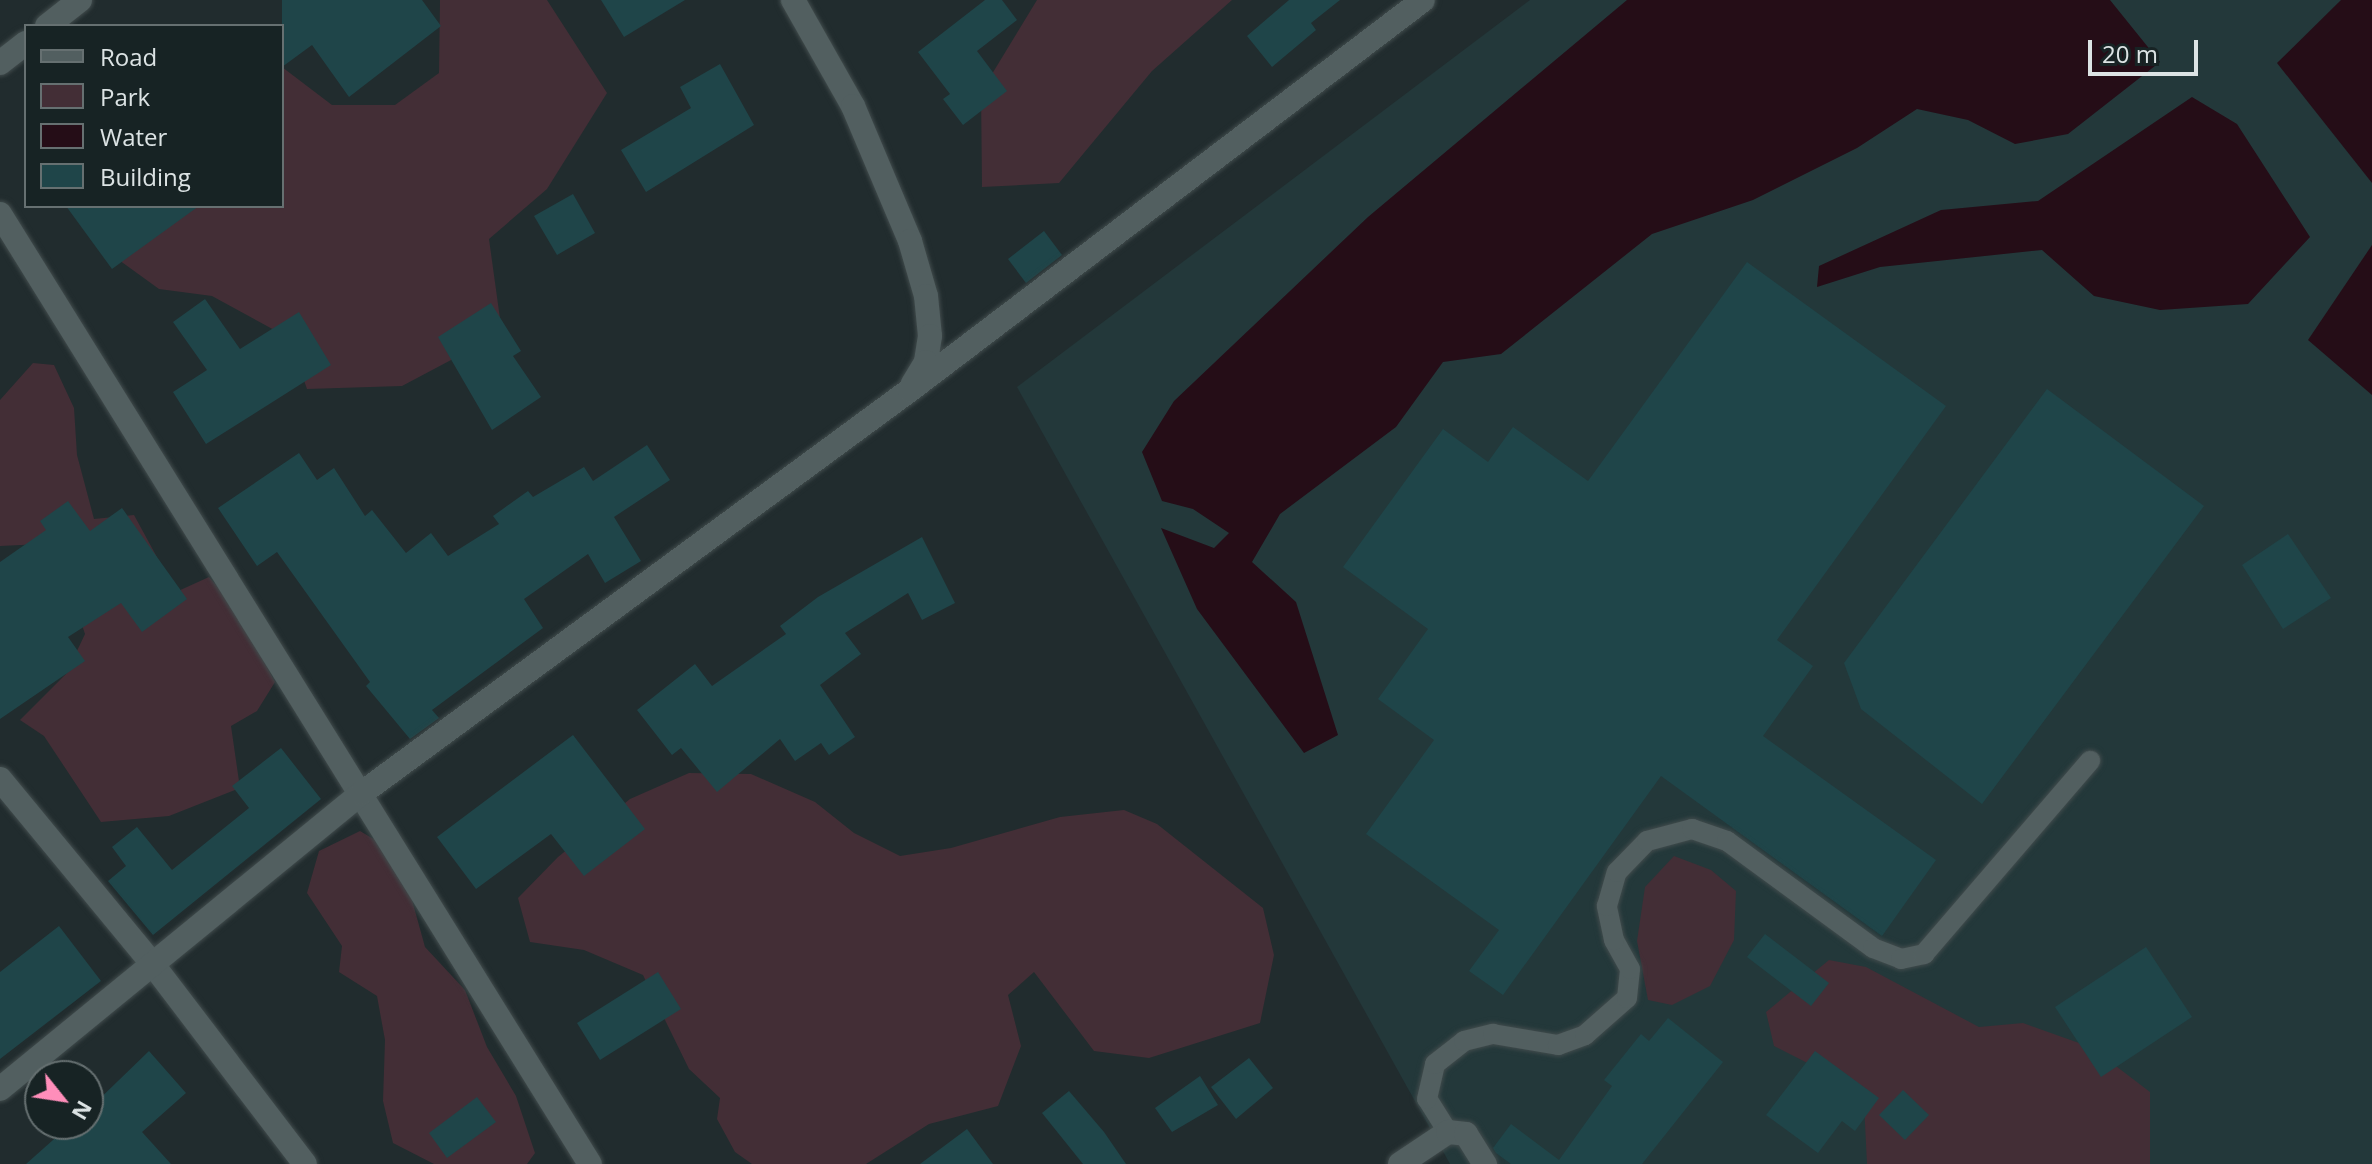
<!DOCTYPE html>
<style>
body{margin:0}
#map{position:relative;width:2372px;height:1164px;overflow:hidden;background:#212c2e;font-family:"Open Sans",sans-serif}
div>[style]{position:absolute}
.built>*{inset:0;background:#23383a}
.green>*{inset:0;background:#432e36}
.water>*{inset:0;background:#250d17}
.building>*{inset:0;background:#1f4549}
.roads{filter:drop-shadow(0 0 2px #414b4c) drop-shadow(0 0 2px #414b4c)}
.lane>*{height:20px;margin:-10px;padding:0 10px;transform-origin:10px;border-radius:10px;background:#525f60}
.street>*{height:24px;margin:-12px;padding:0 12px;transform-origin:12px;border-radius:12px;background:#525f60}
span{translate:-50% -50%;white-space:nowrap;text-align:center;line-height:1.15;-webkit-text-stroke:6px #172324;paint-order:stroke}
.legend{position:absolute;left:24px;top:24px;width:260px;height:184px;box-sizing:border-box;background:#172324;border:2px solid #667071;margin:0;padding:10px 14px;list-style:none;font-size:24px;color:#dce3e4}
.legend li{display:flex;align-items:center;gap:16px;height:40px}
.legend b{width:40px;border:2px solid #667071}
.north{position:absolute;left:24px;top:1060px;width:80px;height:80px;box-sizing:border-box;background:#172324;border:2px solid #667071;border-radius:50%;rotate:120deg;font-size:22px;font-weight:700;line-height:32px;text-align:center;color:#dce3e4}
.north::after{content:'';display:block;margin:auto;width:28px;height:36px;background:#ff8eba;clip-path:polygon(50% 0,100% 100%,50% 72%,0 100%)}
.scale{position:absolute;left:2088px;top:40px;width:110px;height:36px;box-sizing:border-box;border:4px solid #dce3e4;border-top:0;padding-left:10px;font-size:24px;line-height:28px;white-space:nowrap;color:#dce3e4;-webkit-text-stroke:6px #172324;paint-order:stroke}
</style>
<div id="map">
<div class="built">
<i style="clip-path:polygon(1530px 0,2372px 0,2372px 1164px,1450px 1164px,1017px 387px)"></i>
</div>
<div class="green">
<i style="clip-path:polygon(440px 0,547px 0,607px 93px,547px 189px,489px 239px,502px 333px,402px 386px,307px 389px,289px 338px,212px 296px,159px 289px,112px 255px,79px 206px,282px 206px,282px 67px,332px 105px,395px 105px,439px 73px)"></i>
<i style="clip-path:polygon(1037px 0,1232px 0,1152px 71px,1059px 183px,982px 187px,981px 92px)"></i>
<i style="clip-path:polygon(33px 363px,54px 365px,74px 408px,77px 455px,94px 519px,134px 515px,176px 592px,209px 577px,231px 602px,275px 682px,257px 711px,231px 726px,240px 788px,169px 816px,101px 822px,44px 736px,20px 720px,66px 674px,85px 634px,67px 580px,42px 544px,0 546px,0 400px)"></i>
<i style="clip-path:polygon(689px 773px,751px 774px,815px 802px,854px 833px,900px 856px,951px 848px,1060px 817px,1124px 810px,1157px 824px,1263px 908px,1274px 955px,1260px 1023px,1149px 1058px,1094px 1051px,1034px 972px,1008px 995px,1021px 1046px,998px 1106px,929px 1124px,866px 1164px,752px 1164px,735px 1152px,717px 1119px,720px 1098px,689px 1069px,643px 975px,584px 950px,530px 942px,518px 898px,558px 857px,630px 799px)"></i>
<i style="clip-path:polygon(360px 831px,387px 847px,409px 889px,425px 947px,465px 990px,487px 1047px,516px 1096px,535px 1153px,527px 1164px,434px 1164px,393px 1143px,383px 1101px,385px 1040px,377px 996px,339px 972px,342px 946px,307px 893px,319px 851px)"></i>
<i style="clip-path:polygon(1674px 856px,1711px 870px,1736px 891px,1734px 940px,1710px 986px,1672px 1005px,1648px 1000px,1637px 941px,1645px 887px)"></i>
<i style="clip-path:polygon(1829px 960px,1866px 967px,1979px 1027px,2023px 1023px,2079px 1043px,2108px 1060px,2150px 1092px,2150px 1164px,1867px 1164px,1864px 1103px,1829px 1074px,1774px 1046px,1766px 1012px)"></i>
</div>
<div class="water">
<i style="clip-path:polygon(1627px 0,2110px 0,2160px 62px,2068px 134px,2015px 144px,1968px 120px,1917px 109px,1857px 148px,1753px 200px,1652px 234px,1501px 354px,1443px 362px,1396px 427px,1280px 514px,1252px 562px,1296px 602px,1338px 735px,1304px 753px,1197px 609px,1161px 528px,1214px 548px,1229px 533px,1193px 509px,1162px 501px,1142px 452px,1174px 401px,1368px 217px)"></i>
<i style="clip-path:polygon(2341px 0,2372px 0,2372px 183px,2277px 63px)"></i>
<i style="clip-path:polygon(2192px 97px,2237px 124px,2310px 237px,2248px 304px,2160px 310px,2094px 296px,2042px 250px,1880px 267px,1817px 287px,1819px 266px,1941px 210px,2038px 201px)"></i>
<i style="clip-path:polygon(2372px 245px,2372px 395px,2308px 340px)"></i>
</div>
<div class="building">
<i style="clip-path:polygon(282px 0,422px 0,441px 26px,349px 97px,312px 45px,282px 67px)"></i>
<i style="clip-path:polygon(601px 0,685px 0,624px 37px)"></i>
<i style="clip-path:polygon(985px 0,1002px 0,1017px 20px,977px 51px,1007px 91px,963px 125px,943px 99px,950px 94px,918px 52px)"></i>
<i style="clip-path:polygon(1289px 0,1340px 0,1311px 23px,1316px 30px,1272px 67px,1247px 36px)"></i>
<i style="clip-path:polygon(720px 64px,754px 125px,646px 192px,621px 150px,691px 108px,680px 87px)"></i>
<i style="clip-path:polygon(573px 194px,595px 233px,557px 255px,534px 216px)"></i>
<i style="clip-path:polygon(66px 206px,199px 206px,112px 269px)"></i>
<i style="clip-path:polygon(1044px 231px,1062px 255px,1026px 283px,1008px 259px)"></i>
<i style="clip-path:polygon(1747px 262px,1946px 406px,1777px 640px,1813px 666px,1763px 736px,1936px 860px,1882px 936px,1661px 776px,1503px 995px,1469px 971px,1499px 930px,1366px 834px,1434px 740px,1378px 699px,1428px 629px,1343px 567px,1443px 429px,1488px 462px,1513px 427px,1588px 481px)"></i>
<i style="clip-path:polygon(205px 299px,240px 349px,299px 312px,331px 365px,206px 444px,173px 392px,207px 370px,173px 322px)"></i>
<i style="clip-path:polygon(491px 303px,521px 351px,513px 356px,541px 397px,492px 430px,438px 337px)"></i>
<i style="clip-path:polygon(2047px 389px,2204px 506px,1982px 804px,1861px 709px,1844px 663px)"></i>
<i style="clip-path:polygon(647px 445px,670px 480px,614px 517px,641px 561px,605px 583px,588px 554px,524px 599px,543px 628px,432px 710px,439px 718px,410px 739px,366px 686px,370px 682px,277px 552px,257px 566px,218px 508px,299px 453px,317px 480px,334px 468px,365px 516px,372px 510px,406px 553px,431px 533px,448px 556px,499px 524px,493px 516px,528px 491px,533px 497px,584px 467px,593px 481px)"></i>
<i style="clip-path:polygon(68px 501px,90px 531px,122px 508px,187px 599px,142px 632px,121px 603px,68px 637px,85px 661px,0 719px,0 562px,46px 530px,40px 521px)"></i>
<i style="clip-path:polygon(2288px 534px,2331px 598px,2283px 629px,2242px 565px)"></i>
<i style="clip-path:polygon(922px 537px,955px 603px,922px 620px,908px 593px,845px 633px,861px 654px,820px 685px,855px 737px,829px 755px,821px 743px,795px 761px,780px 739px,717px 792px,681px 748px,672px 755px,637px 710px,695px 664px,712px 686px,786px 634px,780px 626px,818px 597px)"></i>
<i style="clip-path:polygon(573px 735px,645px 829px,584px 876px,551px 834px,476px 889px,437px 837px)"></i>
<i style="clip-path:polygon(281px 748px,321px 799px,153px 935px,108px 881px,126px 866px,112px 847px,137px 827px,172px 870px,249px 808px,232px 786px)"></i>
<i style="clip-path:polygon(59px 926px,101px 981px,0 1059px,0 972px)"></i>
<i style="clip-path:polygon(1765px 934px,1829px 983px,1811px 1006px,1747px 957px)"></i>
<i style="clip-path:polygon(2146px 947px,2192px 1017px,2101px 1077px,2055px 1007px)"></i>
<i style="clip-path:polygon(658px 972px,681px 1009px,600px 1060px,577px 1023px)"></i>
<i style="clip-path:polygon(1668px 1018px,1723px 1062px,1642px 1164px,1511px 1164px,1496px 1153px,1493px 1148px,1511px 1124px,1559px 1160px,1612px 1086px,1604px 1080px,1641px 1034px,1649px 1041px)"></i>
<i style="clip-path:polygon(149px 1051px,186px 1093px,142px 1132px,171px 1164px,26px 1164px,71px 1124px,88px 1124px,88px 1110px)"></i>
<i style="clip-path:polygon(1815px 1051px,1879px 1098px,1855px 1131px,1842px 1121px,1818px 1153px,1766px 1115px)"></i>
<i style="clip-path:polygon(1249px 1058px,1273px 1088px,1236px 1119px,1211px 1087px)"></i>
<i style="clip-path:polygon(1200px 1076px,1218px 1105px,1172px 1132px,1155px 1108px)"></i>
<i style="clip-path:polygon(1903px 1090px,1929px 1115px,1905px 1140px,1879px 1115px)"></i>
<i style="clip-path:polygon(1069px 1091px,1104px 1132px,1126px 1164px,1083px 1164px,1042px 1113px)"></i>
<i style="clip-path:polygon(477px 1097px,496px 1122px,447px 1158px,429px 1133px)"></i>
<i style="clip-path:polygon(967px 1129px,993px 1164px,920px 1164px)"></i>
</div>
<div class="roads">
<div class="lane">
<i style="left:1448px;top:1132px;width:39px;rotate:-122deg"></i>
<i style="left:1427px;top:1099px;width:36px;rotate:-77deg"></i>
<i style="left:1435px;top:1064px;width:37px;rotate:-38deg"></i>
<i style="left:1464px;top:1041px;width:30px;rotate:-14deg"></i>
<i style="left:1493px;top:1034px;width:66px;rotate:9.6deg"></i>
<i style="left:1558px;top:1045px;width:29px;rotate:-20deg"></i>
<i style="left:1585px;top:1035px;width:56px;rotate:-41.4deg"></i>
<i style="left:1627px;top:998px;width:29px;rotate:-84deg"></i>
<i style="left:1630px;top:969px;width:33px;rotate:-119deg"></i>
<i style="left:1614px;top:940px;width:35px;rotate:-102deg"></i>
<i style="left:1607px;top:906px;width:35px;rotate:-74deg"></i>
<i style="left:1617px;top:872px;width:43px;rotate:-45.9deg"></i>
<i style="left:1647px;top:841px;width:47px;rotate:-14.9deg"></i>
<i style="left:1692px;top:829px;width:37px;rotate:19deg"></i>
<i style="left:1727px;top:841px;width:181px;rotate:36.2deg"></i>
<i style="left:1873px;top:948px;width:30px;rotate:21deg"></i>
<i style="left:1901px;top:959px;width:24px;rotate:-12deg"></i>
<i style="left:1924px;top:954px;width:255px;rotate:-49.3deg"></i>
</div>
<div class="street">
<i style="left:793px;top:0;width:122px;rotate:60.5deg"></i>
<i style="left:853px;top:106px;width:147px;rotate:67.1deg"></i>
<i style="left:910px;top:241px;width:57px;rotate:73.8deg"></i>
<i style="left:926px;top:296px;width:40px;rotate:84.3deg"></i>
<i style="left:930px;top:336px;width:26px;rotate:99deg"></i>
<i style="left:926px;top:362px;width:26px;rotate:121deg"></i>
<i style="left:47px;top:26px;width:42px;rotate:-38.2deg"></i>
<i style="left:0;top:63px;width:33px;rotate:-38deg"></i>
<i style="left:0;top:214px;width:1118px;rotate:58.16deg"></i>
<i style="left:0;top:779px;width:242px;rotate:50.5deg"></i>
<i style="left:154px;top:966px;width:249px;rotate:52.7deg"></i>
<i style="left:0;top:1089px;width:468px;rotate:-39.3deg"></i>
<i style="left:362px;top:793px;width:680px;rotate:-36.33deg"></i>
<i style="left:910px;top:390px;width:644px;rotate:-37.24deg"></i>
<i style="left:1400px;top:1164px;width:58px;rotate:-33.7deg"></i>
<i style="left:1448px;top:1132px;width:18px;rotate:6deg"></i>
<i style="left:1466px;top:1134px;width:36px;rotate:58deg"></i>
</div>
</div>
<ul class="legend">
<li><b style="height:10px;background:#525f60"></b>Road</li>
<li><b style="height:22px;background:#432e36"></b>Park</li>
<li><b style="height:22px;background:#250d17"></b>Water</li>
<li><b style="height:22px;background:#1f4549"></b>Building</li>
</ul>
<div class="north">N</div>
<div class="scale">20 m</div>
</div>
